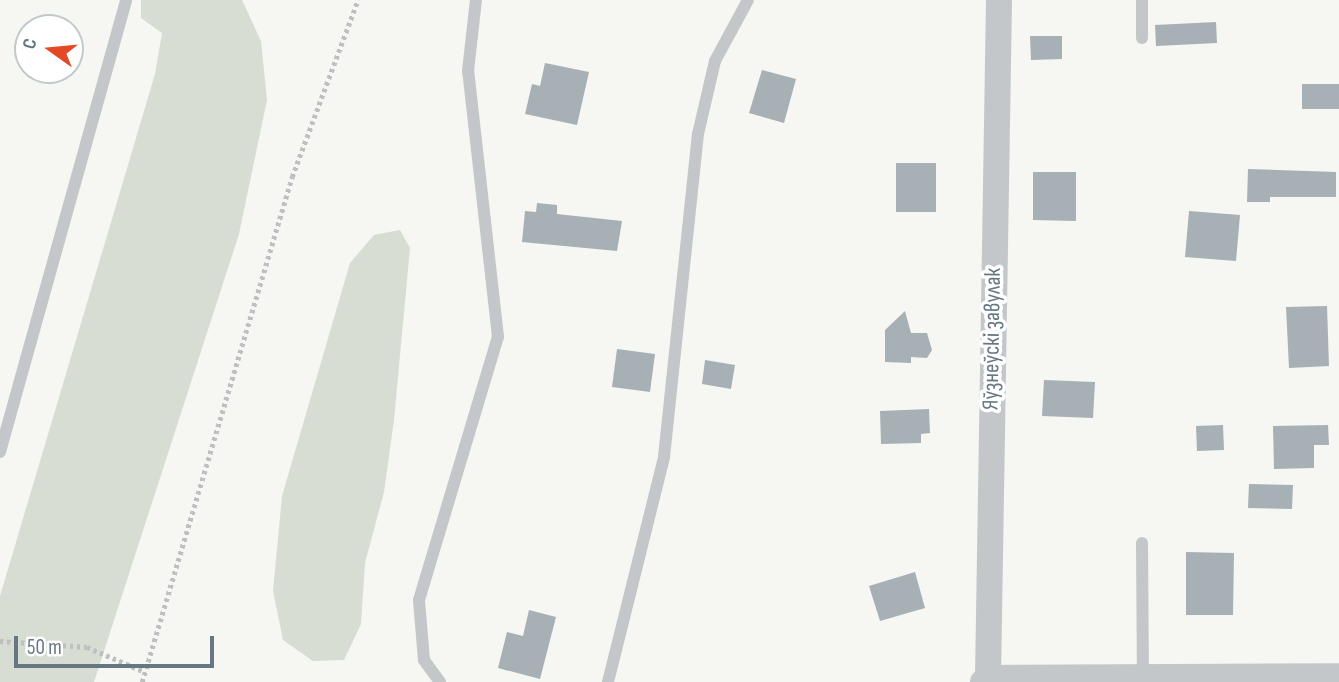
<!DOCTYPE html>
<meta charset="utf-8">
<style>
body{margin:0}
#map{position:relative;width:1339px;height:682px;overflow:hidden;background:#f6f6f2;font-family:"Sofia Sans Condensed",sans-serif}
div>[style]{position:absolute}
.green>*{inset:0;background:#d7ddd3}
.building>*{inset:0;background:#a7b0b5}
.path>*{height:4.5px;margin-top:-2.25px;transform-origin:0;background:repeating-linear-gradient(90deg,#bdbfc1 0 3.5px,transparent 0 7px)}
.service>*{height:12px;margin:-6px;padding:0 6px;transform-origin:6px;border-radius:6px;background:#c3c7ca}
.minor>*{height:26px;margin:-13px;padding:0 13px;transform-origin:13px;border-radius:13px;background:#c3c7ca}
span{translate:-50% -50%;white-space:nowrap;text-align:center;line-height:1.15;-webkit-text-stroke:7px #fff;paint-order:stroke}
.street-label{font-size:23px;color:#647783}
.north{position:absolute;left:14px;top:14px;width:70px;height:70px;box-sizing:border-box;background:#fff;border:2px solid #c1c9cd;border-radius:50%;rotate:285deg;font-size:19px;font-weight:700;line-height:28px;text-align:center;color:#647783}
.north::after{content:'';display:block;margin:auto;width:24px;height:32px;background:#e34924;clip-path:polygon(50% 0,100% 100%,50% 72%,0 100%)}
.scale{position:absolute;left:14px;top:636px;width:200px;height:32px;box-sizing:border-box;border:4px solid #647783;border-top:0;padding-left:9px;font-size:21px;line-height:24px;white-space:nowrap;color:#647783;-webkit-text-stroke:5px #fff;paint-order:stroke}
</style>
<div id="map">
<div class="green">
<i style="clip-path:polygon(141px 0,242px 0,261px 41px,267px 100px,239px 234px,94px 682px,0 682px,0 596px,155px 74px,162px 33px,141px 18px)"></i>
<i style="clip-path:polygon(400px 230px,410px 248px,394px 420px,384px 492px,365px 563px,361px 624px,344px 660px,313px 661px,283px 640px,273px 591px,282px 496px,350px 263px,374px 235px)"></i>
</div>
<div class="building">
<i style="clip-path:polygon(1216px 22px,1217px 43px,1156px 46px,1155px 25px)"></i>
<i style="clip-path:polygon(1030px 36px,1062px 36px,1062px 59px,1031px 60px)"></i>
<i style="clip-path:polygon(545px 63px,589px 72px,577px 125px,525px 114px,532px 84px,540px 86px)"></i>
<i style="clip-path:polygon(762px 70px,796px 79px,784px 123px,749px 113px)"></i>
<i style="clip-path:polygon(1302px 84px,1339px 84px,1339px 109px,1302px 109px)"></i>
<i style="clip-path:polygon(896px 163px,936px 163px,936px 212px,896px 212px)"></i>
<i style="clip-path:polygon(1248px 169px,1336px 172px,1336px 197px,1270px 197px,1270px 202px,1247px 202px)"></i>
<i style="clip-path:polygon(1033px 172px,1076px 172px,1076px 221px,1033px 220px)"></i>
<i style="clip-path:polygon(537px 203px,557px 205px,557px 214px,622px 221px,617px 251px,522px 242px,525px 211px,536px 212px)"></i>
<i style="clip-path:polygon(1189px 211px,1240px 215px,1236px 261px,1185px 257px)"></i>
<i style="clip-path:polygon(1327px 306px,1329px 366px,1289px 368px,1286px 307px)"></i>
<i style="clip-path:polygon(905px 311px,911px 333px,927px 333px,932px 350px,927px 358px,911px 357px,911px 363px,885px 362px,885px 330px)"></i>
<i style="clip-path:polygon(617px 349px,655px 354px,650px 392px,612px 387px)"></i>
<i style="clip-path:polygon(705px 360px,735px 365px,731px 389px,702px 384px)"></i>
<i style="clip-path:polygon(1044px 380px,1095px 382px,1093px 418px,1042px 416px)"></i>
<i style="clip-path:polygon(929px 409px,930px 433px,921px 434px,921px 443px,881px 444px,880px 411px)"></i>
<i style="clip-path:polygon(1223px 425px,1224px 450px,1197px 451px,1196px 426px)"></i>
<i style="clip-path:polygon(1328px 425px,1329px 445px,1314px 445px,1314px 468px,1274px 469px,1273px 426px)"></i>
<i style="clip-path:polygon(1249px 484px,1293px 485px,1292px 509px,1248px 508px)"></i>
<i style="clip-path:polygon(1186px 552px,1234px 553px,1233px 615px,1186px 615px)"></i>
<i style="clip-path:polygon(915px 572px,925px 608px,880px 621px,869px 586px)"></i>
<i style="clip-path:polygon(529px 610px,556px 617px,540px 679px,498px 668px,507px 632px,523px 636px)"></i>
</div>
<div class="path">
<i style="left:0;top:641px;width:87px;rotate:3.9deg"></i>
<i style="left:87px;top:647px;width:63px;rotate:23.3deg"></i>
<i style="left:142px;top:682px;width:527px;rotate:-73.46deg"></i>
<i style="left:292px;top:177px;width:189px;rotate:-69.6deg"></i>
</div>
<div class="service">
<i style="left:1142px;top:38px;width:38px;rotate:-90deg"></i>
<i style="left:0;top:452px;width:469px;rotate:-74.4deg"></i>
<i style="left:1142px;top:543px;width:136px;rotate:89.6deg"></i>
<i style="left:440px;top:682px;width:27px;rotate:-126deg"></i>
<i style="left:424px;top:660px;width:60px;rotate:-94.8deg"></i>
<i style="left:419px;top:600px;width:275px;rotate:-73.3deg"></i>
<i style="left:498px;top:337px;width:268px;rotate:-96.4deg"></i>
<i style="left:468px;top:71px;width:71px;rotate:-83.6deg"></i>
<i style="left:608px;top:682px;width:232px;rotate:-76deg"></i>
<i style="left:664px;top:457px;width:325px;rotate:-84deg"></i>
<i style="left:698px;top:134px;width:75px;rotate:-76.9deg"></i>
<i style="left:715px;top:61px;width:69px;rotate:-61.6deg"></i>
</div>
<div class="minor">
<i style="left:988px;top:678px;width:678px;rotate:-89.07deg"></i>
<i style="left:983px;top:682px;width:6px;rotate:-39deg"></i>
<i style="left:988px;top:678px;width:351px;rotate:-0.3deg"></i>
</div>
<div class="street-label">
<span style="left:992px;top:339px;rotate:-89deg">Яўзнеўскі завулак</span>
</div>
<div class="north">С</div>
<div class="scale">50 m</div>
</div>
